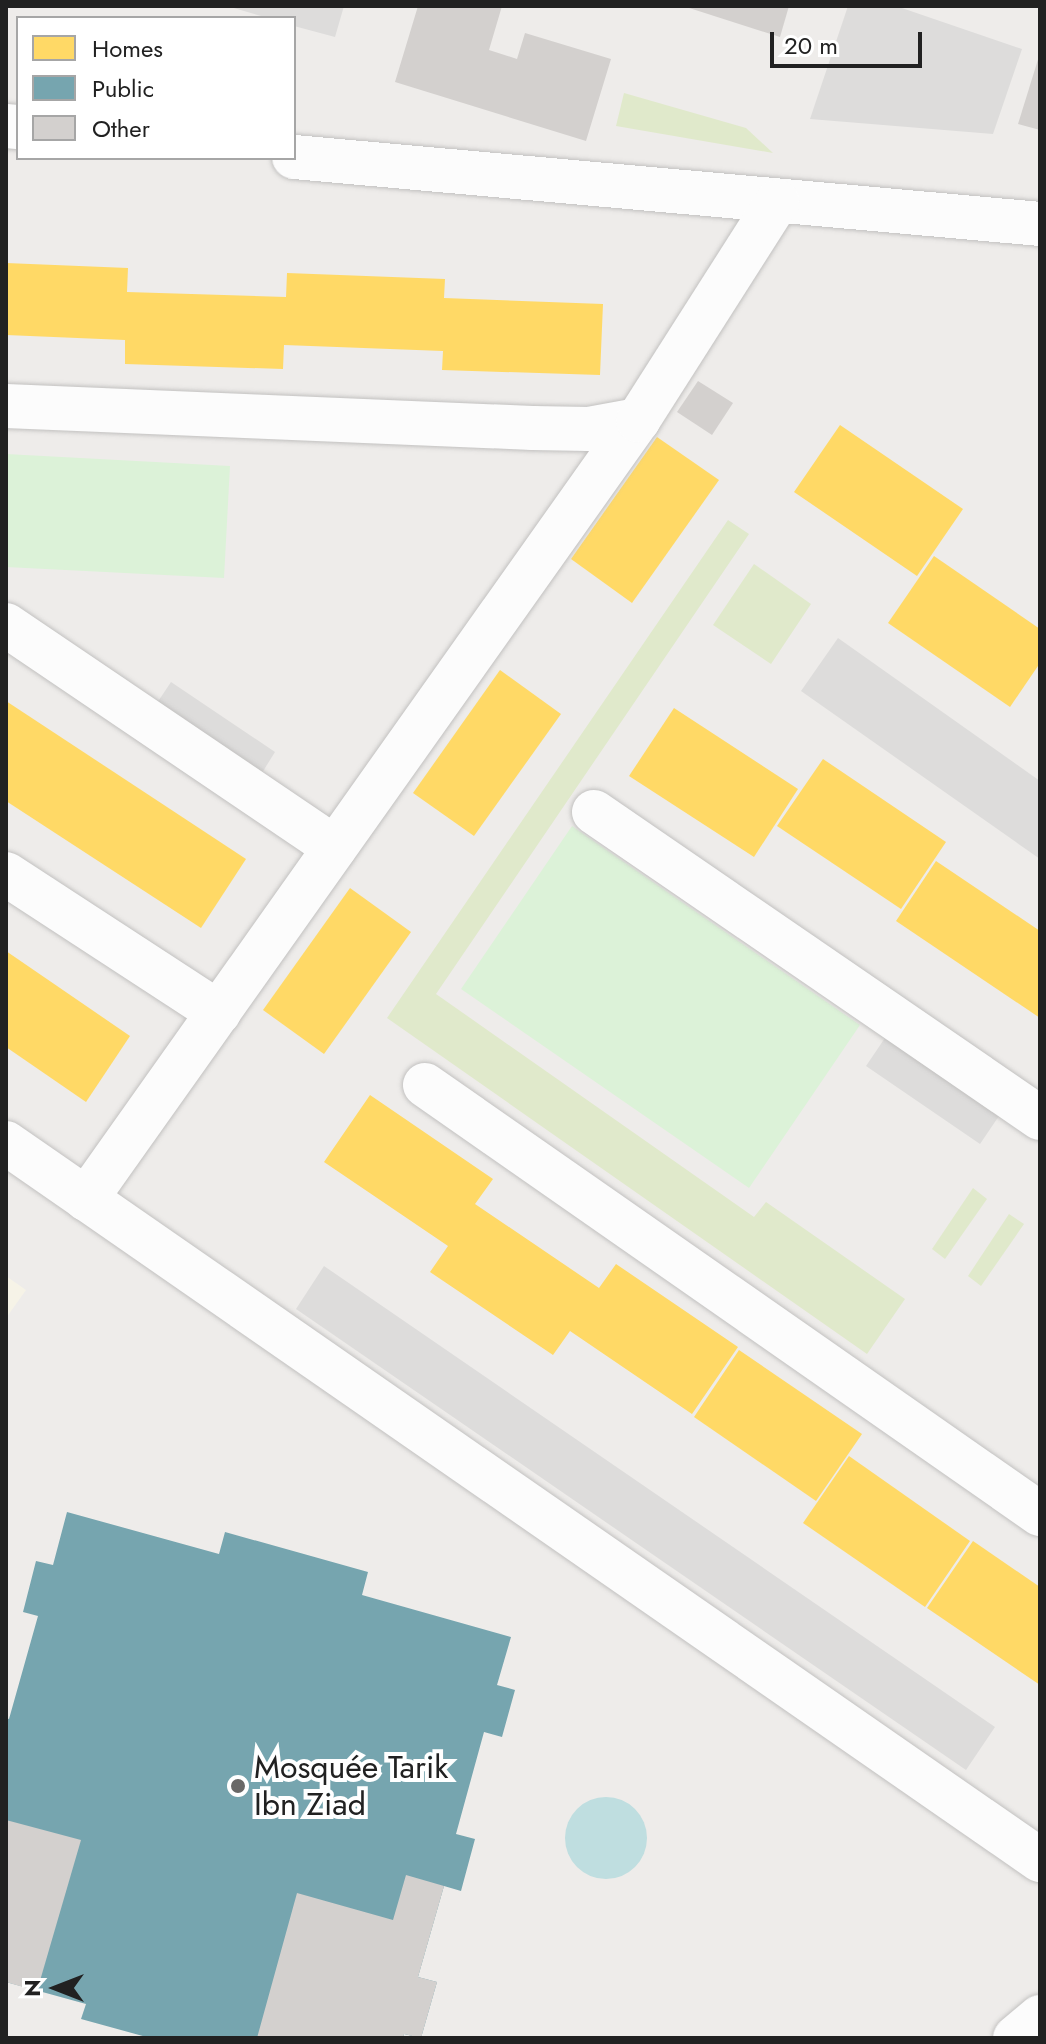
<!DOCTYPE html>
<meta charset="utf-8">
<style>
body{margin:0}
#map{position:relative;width:1046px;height:2044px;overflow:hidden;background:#eeecea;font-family:Jost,sans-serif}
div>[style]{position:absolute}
.education>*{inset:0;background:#f6f3e7}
.religious>*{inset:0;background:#dddcdb}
.grass>*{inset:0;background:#e0e9cb}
.park>*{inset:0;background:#dcf2d8}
.water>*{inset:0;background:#bfdee0}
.round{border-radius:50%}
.homes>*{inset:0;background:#ffd966}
.public>*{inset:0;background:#76a5af}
.building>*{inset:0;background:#d3d0ce}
.roads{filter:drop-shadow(0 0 2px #c2c1c0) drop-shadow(0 0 2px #c2c1c0)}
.minor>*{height:44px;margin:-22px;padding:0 22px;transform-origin:22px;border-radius:22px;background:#fcfcfc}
.dots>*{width:22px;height:22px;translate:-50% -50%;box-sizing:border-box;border:4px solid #fff;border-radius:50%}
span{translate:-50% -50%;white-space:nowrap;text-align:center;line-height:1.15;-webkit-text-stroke:8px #fff;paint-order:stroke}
.poi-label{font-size:32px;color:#212121}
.left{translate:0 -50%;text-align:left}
.frame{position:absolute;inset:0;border:8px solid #212121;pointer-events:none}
.legend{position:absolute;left:16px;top:16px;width:280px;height:144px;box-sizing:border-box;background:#fff;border:2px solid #a6a6a6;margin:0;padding:10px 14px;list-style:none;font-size:24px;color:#212121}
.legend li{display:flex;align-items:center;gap:16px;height:40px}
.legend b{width:40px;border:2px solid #a6a6a6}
.north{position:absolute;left:16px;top:1948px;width:80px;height:80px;-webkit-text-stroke:6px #fff;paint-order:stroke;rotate:270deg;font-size:22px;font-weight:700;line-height:32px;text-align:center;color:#212121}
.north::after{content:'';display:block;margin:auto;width:28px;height:36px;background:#212121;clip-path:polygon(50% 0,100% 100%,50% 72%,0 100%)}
.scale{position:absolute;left:770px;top:32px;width:152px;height:36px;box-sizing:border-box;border:4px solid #212121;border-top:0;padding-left:10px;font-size:24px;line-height:28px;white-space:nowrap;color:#212121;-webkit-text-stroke:6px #fff;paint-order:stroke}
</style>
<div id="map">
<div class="education">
<i style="clip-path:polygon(6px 1276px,26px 1290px,6px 1318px)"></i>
</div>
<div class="religious">
<i style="clip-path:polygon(227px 6px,344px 6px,335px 37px,294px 26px,294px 18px,268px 18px)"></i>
<i style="clip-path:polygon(848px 6px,896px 6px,1022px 49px,993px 134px,810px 119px)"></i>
<i style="clip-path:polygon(838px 638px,1040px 781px,1040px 859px,801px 691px)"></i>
<i style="clip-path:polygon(171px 682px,275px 752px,260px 776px,155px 706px)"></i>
<i style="clip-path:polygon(887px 1035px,1001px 1113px,980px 1144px,866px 1066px)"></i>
<i style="clip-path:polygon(324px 1266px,995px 1727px,966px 1770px,296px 1309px)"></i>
</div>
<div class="grass">
<i style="clip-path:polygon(624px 93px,746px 128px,773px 153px,616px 126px)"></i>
<i style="clip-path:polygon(728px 520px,749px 534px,436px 994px,754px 1217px,766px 1202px,905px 1299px,867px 1354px,387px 1018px)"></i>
<i style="clip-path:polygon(754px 564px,811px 604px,771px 664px,713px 625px)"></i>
<i style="clip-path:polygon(973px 1188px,987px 1199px,945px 1259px,932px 1249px)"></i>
<i style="clip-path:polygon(1009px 1214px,1024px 1224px,981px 1286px,968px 1276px)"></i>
</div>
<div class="park">
<i style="clip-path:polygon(6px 454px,230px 466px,224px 578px,6px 567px)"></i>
<i style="clip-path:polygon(572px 826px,860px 1025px,749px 1188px,461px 989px)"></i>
</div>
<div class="water">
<i class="round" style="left:565px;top:1797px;width:82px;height:82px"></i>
</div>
<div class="homes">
<i style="clip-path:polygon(6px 263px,128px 268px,127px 292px,286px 297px,287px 273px,445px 279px,444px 298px,603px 304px,600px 375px,442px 370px,443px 351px,284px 345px,283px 369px,125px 364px,125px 340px,6px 335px)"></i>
<i style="clip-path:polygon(840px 425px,963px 509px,917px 576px,794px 492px)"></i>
<i style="clip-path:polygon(657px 437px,719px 480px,632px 603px,571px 559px)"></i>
<i style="clip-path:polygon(934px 556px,1040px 629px,1040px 663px,1010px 707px,888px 623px)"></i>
<i style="clip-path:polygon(500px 670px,561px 714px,474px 836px,413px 793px)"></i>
<i style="clip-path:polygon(6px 701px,246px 859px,201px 928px,6px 801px)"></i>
<i style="clip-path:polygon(674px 708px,798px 789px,754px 857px,629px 776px)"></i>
<i style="clip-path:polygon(823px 759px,946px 842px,901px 909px,777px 826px)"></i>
<i style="clip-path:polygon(936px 861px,1040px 931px,1040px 1018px,896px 921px)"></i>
<i style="clip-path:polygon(350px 888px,411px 932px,324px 1054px,263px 1010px)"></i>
<i style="clip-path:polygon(6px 951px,130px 1036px,86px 1102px,6px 1047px)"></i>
<i style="clip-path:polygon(370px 1095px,493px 1179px,475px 1204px,599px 1288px,616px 1264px,738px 1347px,692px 1414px,570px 1331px,553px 1355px,430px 1272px,448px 1246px,324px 1162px)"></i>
<i style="clip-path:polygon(739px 1350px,862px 1434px,816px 1501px,694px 1417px)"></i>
<i style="clip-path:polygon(849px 1456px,970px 1541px,925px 1607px,803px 1523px)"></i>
<i style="clip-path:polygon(973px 1541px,1040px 1587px,1040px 1685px,927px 1608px)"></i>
</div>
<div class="public">
<i style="clip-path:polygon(67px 1512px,219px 1554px,225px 1532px,368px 1572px,362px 1595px,511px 1637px,497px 1685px,515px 1690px,502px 1737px,484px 1732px,456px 1834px,475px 1839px,461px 1891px,444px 1886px,418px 1977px,437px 1982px,421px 2038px,404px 2034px,403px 2038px,150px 2038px,81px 2019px,86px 2004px,6px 1982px,6px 1718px,9px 1719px,38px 1616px,23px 1612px,36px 1561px,53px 1565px)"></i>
</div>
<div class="building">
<i style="clip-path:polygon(418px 6px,502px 6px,489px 50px,517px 59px,525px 33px,611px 59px,586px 141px,395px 82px)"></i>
<i style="clip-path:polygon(683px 6px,789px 6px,780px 37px)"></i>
<i style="clip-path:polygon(1040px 53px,1040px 130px,1018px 124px)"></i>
<i style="clip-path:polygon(698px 381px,733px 403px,712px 435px,677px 412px)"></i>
<i style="clip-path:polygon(6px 1820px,81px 1840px,37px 1991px,6px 1982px)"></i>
<i style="clip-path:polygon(406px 1875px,444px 1886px,418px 1977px,437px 1982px,421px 2038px,404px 2034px,403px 2038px,257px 2038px,297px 1893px,393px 1920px)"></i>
</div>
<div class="roads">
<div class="minor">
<i style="left:6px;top:126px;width:12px;rotate:5deg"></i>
<i style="left:294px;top:157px;width:749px;rotate:5.13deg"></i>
<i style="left:6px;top:406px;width:527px;rotate:2.39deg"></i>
<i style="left:533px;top:428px;width:56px;rotate:1deg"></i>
<i style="left:589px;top:429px;width:50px;rotate:-10.4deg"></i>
<i style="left:6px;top:625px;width:397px;rotate:34.1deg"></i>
<i style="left:594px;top:812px;width:541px;rotate:34.45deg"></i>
<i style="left:6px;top:874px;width:254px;rotate:33.1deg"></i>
<i style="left:425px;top:1085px;width:750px;rotate:34.9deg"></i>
<i style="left:6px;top:1143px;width:1258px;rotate:34.74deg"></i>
<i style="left:86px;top:1199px;width:955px;rotate:-54.68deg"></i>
<i style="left:638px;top:420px;width:259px;rotate:-57.5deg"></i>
<i style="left:1015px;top:2038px;width:33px;rotate:-40deg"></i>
</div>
</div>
<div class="dots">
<i style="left:238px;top:1786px;background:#696867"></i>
</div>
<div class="poi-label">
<span class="left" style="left:254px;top:1786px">Mosquée Tarik<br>Ibn Ziad</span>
</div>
<div class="frame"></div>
<ul class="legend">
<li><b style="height:22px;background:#ffd966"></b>Homes</li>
<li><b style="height:22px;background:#76a5af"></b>Public</li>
<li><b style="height:22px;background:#d3d0ce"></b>Other</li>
</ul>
<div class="north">N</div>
<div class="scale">20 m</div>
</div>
